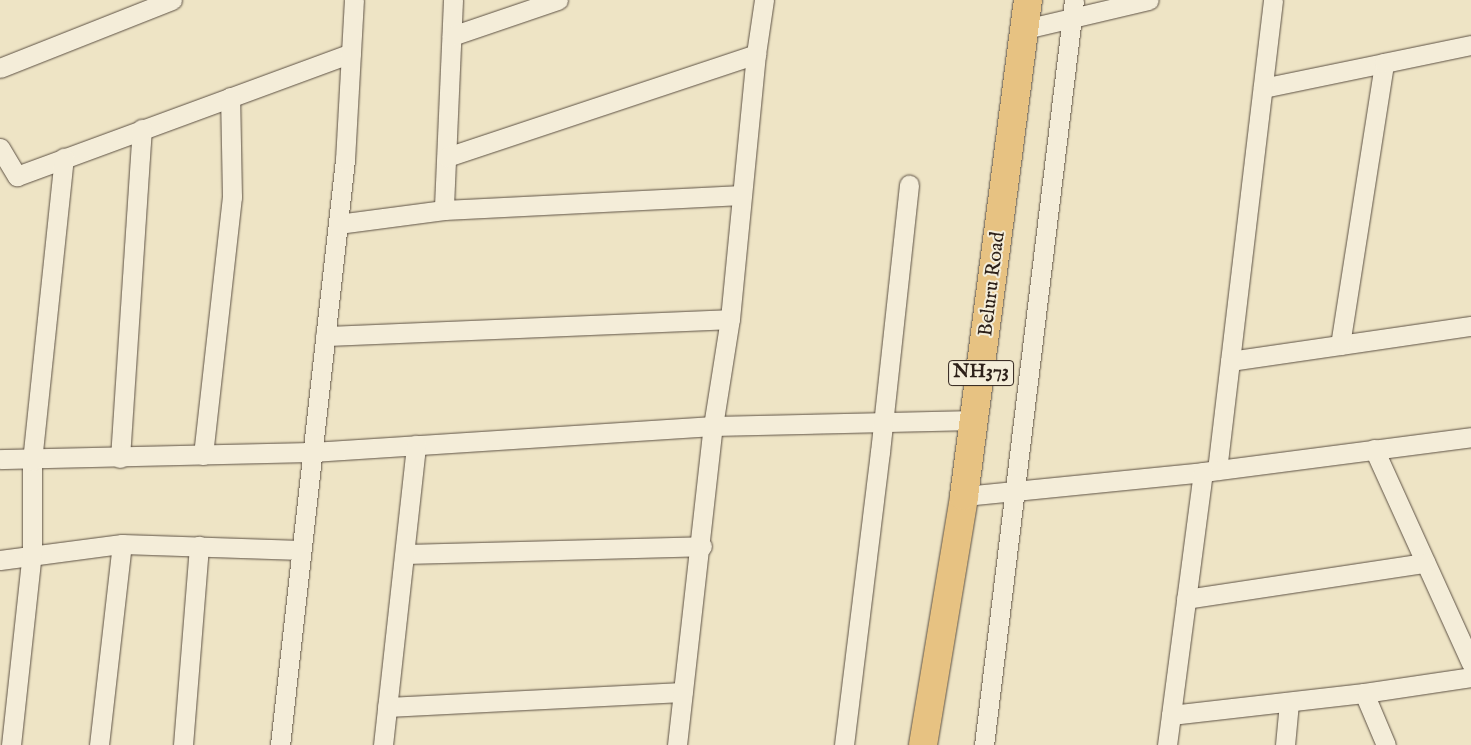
<!DOCTYPE html>
<style>
body{margin:0}
#map{position:relative;width:1471px;height:745px;overflow:hidden;background:#eee4c5;font-family:"IM FELL English",serif}
div>[style]{position:absolute}
.roads{filter:drop-shadow(0 0 1px #5d5144) drop-shadow(0 0 1px #5d5144)}
.minor>*{height:19px;margin:-9.5px;padding:0 9.5px;transform-origin:9.5px;border-radius:9.5px;background:#f4edd9}
.trunk>*{height:28px;margin:-14px;padding:0 14px;transform-origin:14px;border-radius:14px;background:#e7c282}
span{translate:-50% -50%;white-space:nowrap;text-align:center;line-height:1.15;-webkit-text-stroke:4px #f4edd9;paint-order:stroke}
.shield-label span{padding:1px 4px;background:#f4edd9;border:1px solid;border-radius:4px;-webkit-text-stroke-width:0}
.shield-label{font-size:19px;color:#2d2019;font-weight:700}
.street-label{font-size:20px;color:#2d2019}
</style>
<div id="map">
<div class="roads">
<div class="minor">
<i style="left:453px;top:0;width:210px;rotate:92.5deg"></i>
<i style="left:444px;top:210px;width:298px;rotate:-2.9deg"></i>
<i style="left:1025px;top:29px;width:127px;rotate:-13.2deg"></i>
<i style="left:452px;top:36px;width:112px;rotate:-18.8deg"></i>
<i style="left:0;top:68px;width:185px;rotate:-21.6deg"></i>
<i style="left:1263px;top:88px;width:124px;rotate:-11.7deg"></i>
<i style="left:0;top:148px;width:33px;rotate:59deg"></i>
<i style="left:17px;top:176px;width:356px;rotate:-20.2deg"></i>
<i style="left:447px;top:157px;width:326px;rotate:-18.4deg"></i>
<i style="left:338px;top:224px;width:107px;rotate:-7.5deg"></i>
<i style="left:325px;top:336px;width:405px;rotate:-2.4deg"></i>
<i style="left:1340px;top:345px;width:132px;rotate:-8.3deg"></i>
<i style="left:1230px;top:361px;width:111px;rotate:-8.3deg"></i>
<i style="left:1340px;top:345px;width:285px;rotate:-81.1deg"></i>
<i style="left:1384px;top:63px;width:89px;rotate:-11.7deg"></i>
<i style="left:1374px;top:449px;width:235px;rotate:65.6deg"></i>
<i style="left:203px;top:455px;width:260px;rotate:-83.6deg"></i>
<i style="left:232px;top:197px;width:100px;rotate:-91.1deg"></i>
<i style="left:120px;top:458px;width:330px;rotate:-86.2deg"></i>
<i style="left:0;top:459px;width:312px;rotate:-1.3deg"></i>
<i style="left:312px;top:452px;width:402px;rotate:-3.7deg"></i>
<i style="left:713px;top:426px;width:262px;rotate:-1.3deg"></i>
<i style="left:1217px;top:470px;width:473px;rotate:-83.2deg"></i>
<i style="left:964px;top:496px;width:240px;rotate:-5.7deg"></i>
<i style="left:1203px;top:472px;width:270px;rotate:-7.4deg"></i>
<i style="left:405px;top:554px;width:297px;rotate:-1.5deg"></i>
<i style="left:0;top:560px;width:123px;rotate:-7.5deg"></i>
<i style="left:122px;top:544px;width:179px;rotate:1.9deg"></i>
<i style="left:1186px;top:599px;width:242px;rotate:-8.6deg"></i>
<i style="left:1364px;top:693px;width:56px;rotate:67.1deg"></i>
<i style="left:387px;top:707px;width:296px;rotate:-2.9deg"></i>
<i style="left:1171px;top:715px;width:194px;rotate:-6.5deg"></i>
<i style="left:1364px;top:693px;width:108px;rotate:-8.5deg"></i>
<i style="left:11px;top:745px;width:193px;rotate:-83.8deg"></i>
<i style="left:32px;top:553px;width:92px;rotate:-90deg"></i>
<i style="left:32px;top:461px;width:305px;rotate:-84deg"></i>
<i style="left:99px;top:745px;width:202px;rotate:-83.5deg"></i>
<i style="left:183px;top:745px;width:200px;rotate:-85.4deg"></i>
<i style="left:280px;top:745px;width:589px;rotate:-83.66deg"></i>
<i style="left:345px;top:160px;width:160px;rotate:-86.8deg"></i>
<i style="left:383px;top:745px;width:302px;rotate:-83.7deg"></i>
<i style="left:677px;top:745px;width:321px;rotate:-83.6deg"></i>
<i style="left:713px;top:426px;width:108px;rotate:-81deg"></i>
<i style="left:730px;top:319px;width:266px;rotate:-84.4deg"></i>
<i style="left:756px;top:54px;width:55px;rotate:-81.6deg"></i>
<i style="left:844px;top:745px;width:295px;rotate:-83deg"></i>
<i style="left:880px;top:452px;width:269px;rotate:-83.8deg"></i>
<i style="left:984px;top:745px;width:750px;rotate:-83.11deg"></i>
<i style="left:1167px;top:745px;width:275px;rotate:-82.5deg"></i>
<i style="left:1285px;top:745px;width:42px;rotate:-84.6deg"></i>
</div>
<div class="trunk">
<i style="left:923px;top:745px;width:252px;rotate:-80.6deg"></i>
<i style="left:964px;top:496px;width:500px;rotate:-82.65deg"></i>
</div>
</div>
<div class="shield-label">
<span style="left:981px;top:373px">NH373</span>
</div>
<div class="street-label">
<span style="left:992px;top:284px;rotate:-83deg">Beluru Road</span>
</div>
</div>
